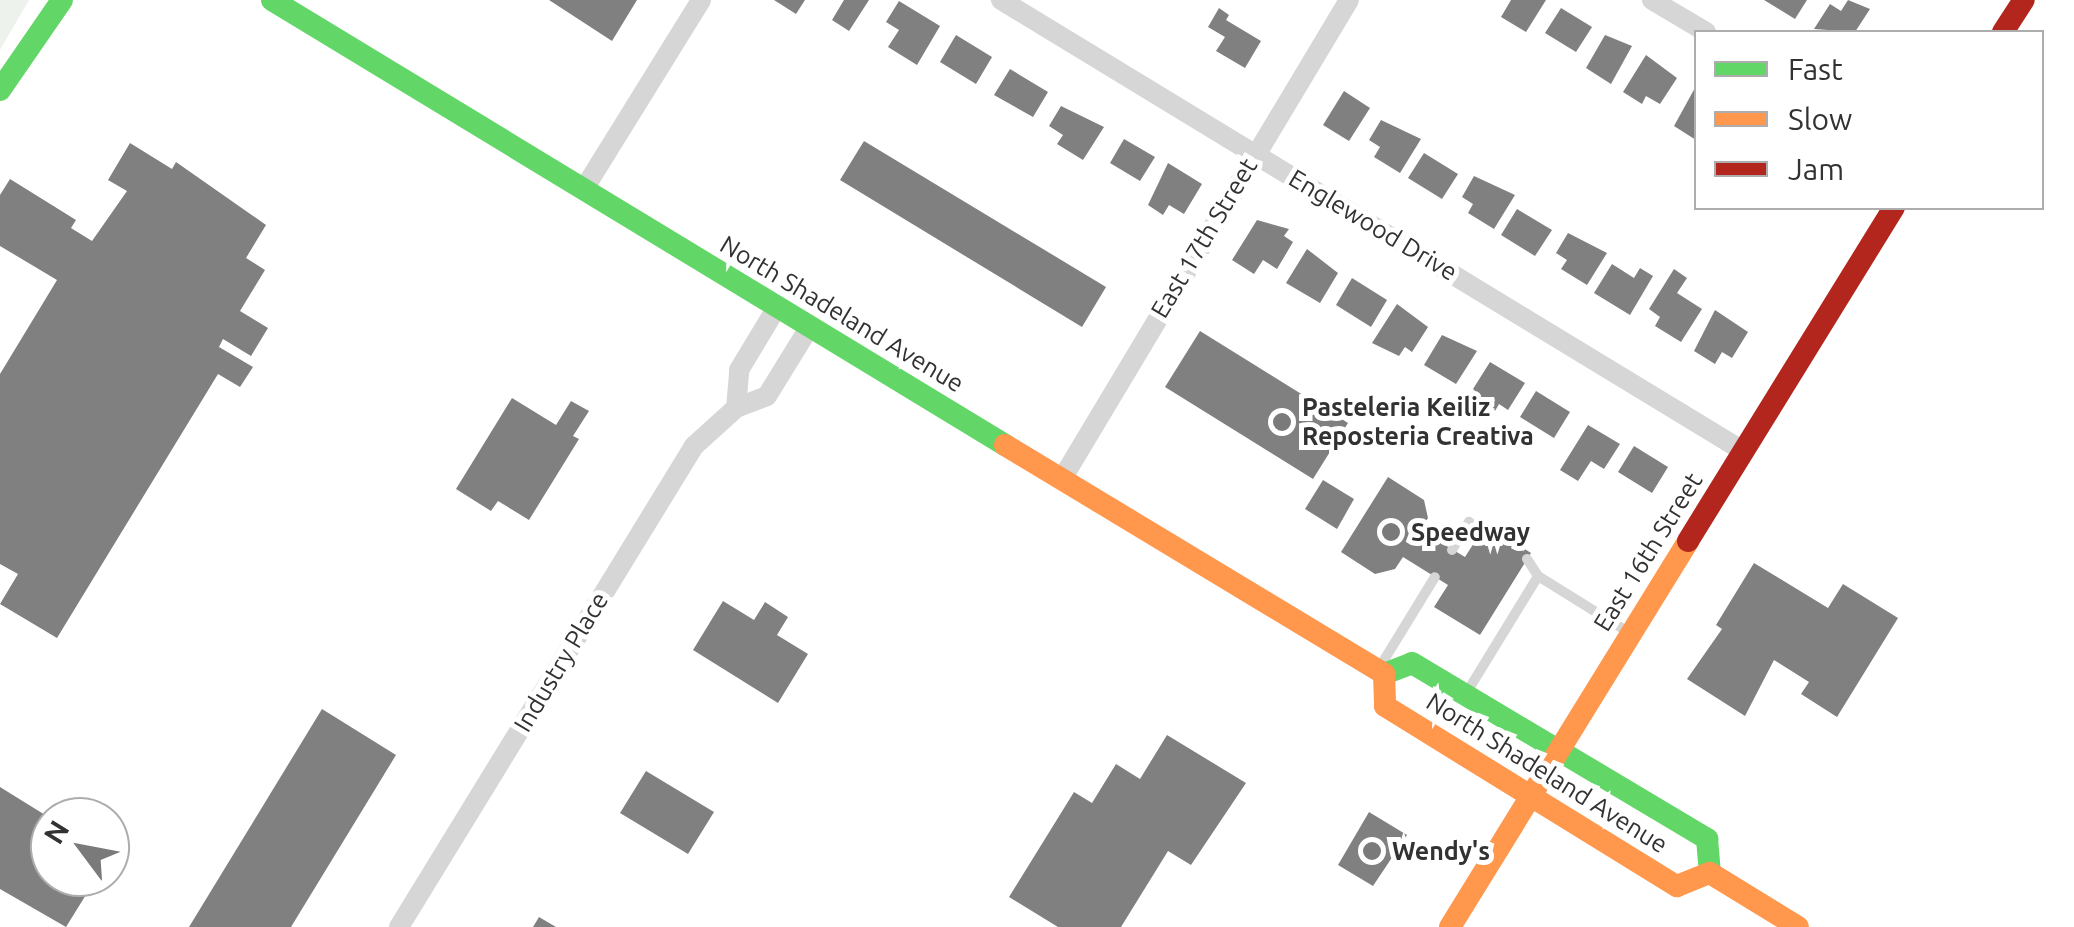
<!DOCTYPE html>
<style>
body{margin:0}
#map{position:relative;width:2074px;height:927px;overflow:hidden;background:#fff;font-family:Ubuntu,sans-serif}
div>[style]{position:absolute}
.green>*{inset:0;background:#eef2ec}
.building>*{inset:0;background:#808080}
.lane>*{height:10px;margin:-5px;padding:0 5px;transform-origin:5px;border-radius:5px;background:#d6d6d6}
.street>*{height:20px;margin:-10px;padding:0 10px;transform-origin:10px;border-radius:10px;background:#d6d6d6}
.fast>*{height:22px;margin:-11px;padding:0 11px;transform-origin:11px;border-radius:11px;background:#63d668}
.slow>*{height:22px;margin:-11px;padding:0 11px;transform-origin:11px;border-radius:11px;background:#ff974d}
.jam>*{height:22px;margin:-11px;padding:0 11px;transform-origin:11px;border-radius:11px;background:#b3261e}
.dots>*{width:28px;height:28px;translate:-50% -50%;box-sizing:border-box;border:5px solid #fff;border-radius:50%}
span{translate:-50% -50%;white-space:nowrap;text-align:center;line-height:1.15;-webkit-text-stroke:10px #fff;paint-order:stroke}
.street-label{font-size:25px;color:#323232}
.poi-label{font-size:25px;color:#323232;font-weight:700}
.left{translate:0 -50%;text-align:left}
.legend{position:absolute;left:1694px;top:30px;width:350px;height:180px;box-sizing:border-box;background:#fff;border:2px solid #adadad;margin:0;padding:12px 18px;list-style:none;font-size:30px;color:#323232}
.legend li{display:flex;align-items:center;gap:20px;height:50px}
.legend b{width:50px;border:2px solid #adadad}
.north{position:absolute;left:30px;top:797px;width:100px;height:100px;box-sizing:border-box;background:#fff;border:2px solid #adadad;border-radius:50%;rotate:302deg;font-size:28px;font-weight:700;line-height:40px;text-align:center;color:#323232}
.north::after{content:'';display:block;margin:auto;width:35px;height:45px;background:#7a7a7a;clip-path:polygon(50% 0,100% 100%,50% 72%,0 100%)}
</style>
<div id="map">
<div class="green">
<i style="clip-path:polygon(0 0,29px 0,0 50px)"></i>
</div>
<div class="building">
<i style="clip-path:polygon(549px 0,637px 0,612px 41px)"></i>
<i style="clip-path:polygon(774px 0,805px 0,796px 14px)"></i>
<i style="clip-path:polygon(844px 0,869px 0,849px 31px,832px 20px)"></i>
<i style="clip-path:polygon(1511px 0,1546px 0,1526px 32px,1501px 17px)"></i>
<i style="clip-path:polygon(1764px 0,1807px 0,1795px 19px)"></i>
<i style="clip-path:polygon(1848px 0,1870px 9px,1855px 32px,1814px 29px,1830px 4px,1841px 11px)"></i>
<i style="clip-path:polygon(899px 1px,940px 26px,917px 65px,888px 47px,899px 30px,886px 22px)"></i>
<i style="clip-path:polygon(1219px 8px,1229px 15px,1226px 20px,1261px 41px,1245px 68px,1216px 51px,1225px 37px,1208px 27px)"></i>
<i style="clip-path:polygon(1561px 8px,1592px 27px,1576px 52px,1545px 33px)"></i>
<i style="clip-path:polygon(956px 35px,992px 57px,976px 84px,940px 62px)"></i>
<i style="clip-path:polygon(1605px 35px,1632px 46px,1611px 84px,1586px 68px)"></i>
<i style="clip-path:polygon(1646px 55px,1677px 78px,1660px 104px,1646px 96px,1642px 104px,1623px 92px)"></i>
<i style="clip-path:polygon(1010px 69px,1048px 92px,1033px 117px,994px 95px)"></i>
<i style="clip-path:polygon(1696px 86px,1696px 140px,1674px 126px)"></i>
<i style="clip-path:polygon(1344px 91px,1370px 108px,1349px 141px,1323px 125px)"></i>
<i style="clip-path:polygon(1061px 106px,1104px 127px,1083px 160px,1057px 144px,1063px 135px,1049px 126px)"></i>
<i style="clip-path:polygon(1381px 120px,1421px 139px,1400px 173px,1374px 157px,1380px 147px,1369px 140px)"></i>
<i style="clip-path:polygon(1124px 139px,1155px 157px,1140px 181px,1110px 163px)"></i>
<i style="clip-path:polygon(864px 141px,1106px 287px,1082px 327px,840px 180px)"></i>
<i style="clip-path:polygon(130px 143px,172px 169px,176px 162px,266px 225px,246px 258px,265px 270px,240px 311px,268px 328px,251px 356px,223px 339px,219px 347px,253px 367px,240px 387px,218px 374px,57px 638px,0 604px,18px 574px,0 564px,0 374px,57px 280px,0 246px,0 195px,10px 179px,76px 220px,71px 228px,92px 241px,127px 191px,108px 180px)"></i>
<i style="clip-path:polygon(1424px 153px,1458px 174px,1442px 199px,1408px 178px)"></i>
<i style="clip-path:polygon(1168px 163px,1202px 184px,1184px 214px,1169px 205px,1163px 215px,1148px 205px)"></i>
<i style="clip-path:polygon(1474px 176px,1515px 195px,1494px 229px,1468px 213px,1473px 204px,1462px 197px)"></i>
<i style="clip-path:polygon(1517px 209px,1552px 230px,1535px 256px,1501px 235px)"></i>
<i style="clip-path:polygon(1257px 220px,1289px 229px,1284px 236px,1293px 242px,1277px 269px,1263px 260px,1254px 274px,1232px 260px)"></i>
<i style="clip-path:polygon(1568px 233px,1607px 253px,1587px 285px,1561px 269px,1567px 260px,1556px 253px)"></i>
<i style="clip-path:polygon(1307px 249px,1338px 273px,1320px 303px,1286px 283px)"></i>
<i style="clip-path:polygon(1612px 264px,1634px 278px,1640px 268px,1653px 276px,1630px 315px,1594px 293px)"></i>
<i style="clip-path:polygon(1674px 269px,1687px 278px,1677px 293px,1702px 309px,1681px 342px,1655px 326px,1660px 317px,1649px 309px)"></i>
<i style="clip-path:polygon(1352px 278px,1387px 300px,1371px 327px,1336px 305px)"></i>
<i style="clip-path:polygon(1397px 304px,1428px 327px,1412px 352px,1405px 347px,1399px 356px,1372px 343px)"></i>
<i style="clip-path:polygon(1715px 310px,1748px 332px,1732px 358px,1722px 352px,1715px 364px,1694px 351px)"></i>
<i style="clip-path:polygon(1200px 331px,1348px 423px,1313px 479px,1165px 387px)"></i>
<i style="clip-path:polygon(1442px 335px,1477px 351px,1456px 384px,1424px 365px)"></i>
<i style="clip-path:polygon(1490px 362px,1525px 383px,1508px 410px,1499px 404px,1495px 411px,1473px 389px)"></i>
<i style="clip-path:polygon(1536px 391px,1570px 412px,1554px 438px,1520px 417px)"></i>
<i style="clip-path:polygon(512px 398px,556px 425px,571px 401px,589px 411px,573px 436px,579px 439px,529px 520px,498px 501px,491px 511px,456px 489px)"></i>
<i style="clip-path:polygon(1588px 425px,1620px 444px,1604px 469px,1591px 461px,1578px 481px,1560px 470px)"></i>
<i style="clip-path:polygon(1634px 446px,1668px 467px,1652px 493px,1618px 472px)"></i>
<i style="clip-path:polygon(1388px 477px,1424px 500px,1428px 518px,1420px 530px,1465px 557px,1486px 524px,1531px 553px,1480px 635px,1434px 607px,1448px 585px,1403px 557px,1395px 569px,1375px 574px,1341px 552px)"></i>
<i style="clip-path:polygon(1323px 480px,1354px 499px,1337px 529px,1305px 509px)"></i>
<i style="clip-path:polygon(1754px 563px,1828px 608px,1843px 584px,1898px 618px,1837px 717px,1801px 694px,1809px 682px,1774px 660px,1745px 716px,1687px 679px,1722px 629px,1716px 625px)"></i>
<i style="clip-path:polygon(723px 601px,754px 620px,765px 602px,788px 617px,777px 635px,808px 654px,778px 703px,693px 650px)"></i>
<i style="clip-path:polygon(322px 709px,396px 755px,291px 927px,189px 927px)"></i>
<i style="clip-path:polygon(1167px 735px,1246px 783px,1191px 865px,1168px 851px,1121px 927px,1058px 927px,1009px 897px,1074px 792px,1092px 803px,1116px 764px,1140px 779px)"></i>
<i style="clip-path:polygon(646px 771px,714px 812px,688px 854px,620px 813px)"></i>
<i style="clip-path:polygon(0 787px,50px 818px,50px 877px,97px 877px,66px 927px,0 889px)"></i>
<i style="clip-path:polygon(1369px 812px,1407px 835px,1373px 886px,1338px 865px)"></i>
<i style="clip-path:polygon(539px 917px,556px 927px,533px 927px)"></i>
</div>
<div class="lane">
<i style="left:1452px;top:550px;width:33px;rotate:-59deg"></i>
<i style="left:1469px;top:522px;width:15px;rotate:32deg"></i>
<i style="left:1527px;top:559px;width:20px;rotate:57deg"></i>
<i style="left:1538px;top:576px;width:108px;rotate:31.8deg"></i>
<i style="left:1381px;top:665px;width:103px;rotate:-58.5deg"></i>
<i style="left:1467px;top:692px;width:136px;rotate:-58.5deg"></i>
</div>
<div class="street">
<i style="left:1001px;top:0;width:868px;rotate:31.29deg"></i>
<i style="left:1652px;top:0;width:63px;rotate:30.7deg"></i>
<i style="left:584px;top:189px;width:222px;rotate:-58.2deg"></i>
<i style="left:736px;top:408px;width:38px;rotate:-85deg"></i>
<i style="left:739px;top:370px;width:74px;rotate:-58.9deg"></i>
<i style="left:1062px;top:479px;width:558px;rotate:-59.07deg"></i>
<i style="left:399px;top:927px;width:564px;rotate:-58.48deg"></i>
<i style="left:694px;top:446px;width:57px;rotate:-42.1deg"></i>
<i style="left:736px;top:408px;width:33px;rotate:-21deg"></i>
<i style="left:767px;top:396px;width:82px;rotate:-58.4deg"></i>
</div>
<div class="fast">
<i style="left:272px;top:0;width:858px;rotate:31.26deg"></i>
<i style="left:0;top:90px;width:109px;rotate:-55.4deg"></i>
<i style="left:1384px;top:674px;width:30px;rotate:-21deg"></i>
<i style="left:1412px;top:663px;width:344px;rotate:30.8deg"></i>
<i style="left:1707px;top:839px;width:34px;rotate:85deg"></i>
</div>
<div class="slow">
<i style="left:1005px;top:445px;width:443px;rotate:31.1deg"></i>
<i style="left:1384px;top:674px;width:32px;rotate:88deg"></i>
<i style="left:1385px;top:706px;width:343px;rotate:31.7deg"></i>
<i style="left:1677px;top:886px;width:35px;rotate:-22deg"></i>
<i style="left:1710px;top:873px;width:103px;rotate:31.5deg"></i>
<i style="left:1450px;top:927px;width:453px;rotate:-58.3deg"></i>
</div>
<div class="jam">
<i style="left:2003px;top:32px;width:38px;rotate:-57deg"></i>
<i style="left:1688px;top:541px;width:392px;rotate:-58.3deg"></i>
</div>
<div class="dots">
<i style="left:1282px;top:422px;background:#7a7a7a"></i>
<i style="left:1391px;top:532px;background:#7a7a7a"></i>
<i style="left:1372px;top:851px;background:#7a7a7a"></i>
</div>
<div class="street-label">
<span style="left:1373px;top:225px;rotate:31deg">Englewood Drive</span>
<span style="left:1204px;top:238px;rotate:-59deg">East 17th Street</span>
<span style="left:842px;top:314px;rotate:31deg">North Shadeland Avenue</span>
<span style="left:1648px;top:552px;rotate:-58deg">East 16th Street</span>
<span style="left:561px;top:662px;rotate:-59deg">Industry Place</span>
<span style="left:1547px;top:773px;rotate:32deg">North Shadeland Avenue</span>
</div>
<div class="poi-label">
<span class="left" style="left:1302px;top:422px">Pasteleria Keiliz<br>Reposteria Creativa</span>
<span class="left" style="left:1411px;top:532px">Speedway</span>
<span class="left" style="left:1392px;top:851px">Wendy's</span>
</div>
<ul class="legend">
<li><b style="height:12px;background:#63d668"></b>Fast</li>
<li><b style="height:12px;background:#ff974d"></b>Slow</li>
<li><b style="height:12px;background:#b3261e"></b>Jam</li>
</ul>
<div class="north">N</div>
</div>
